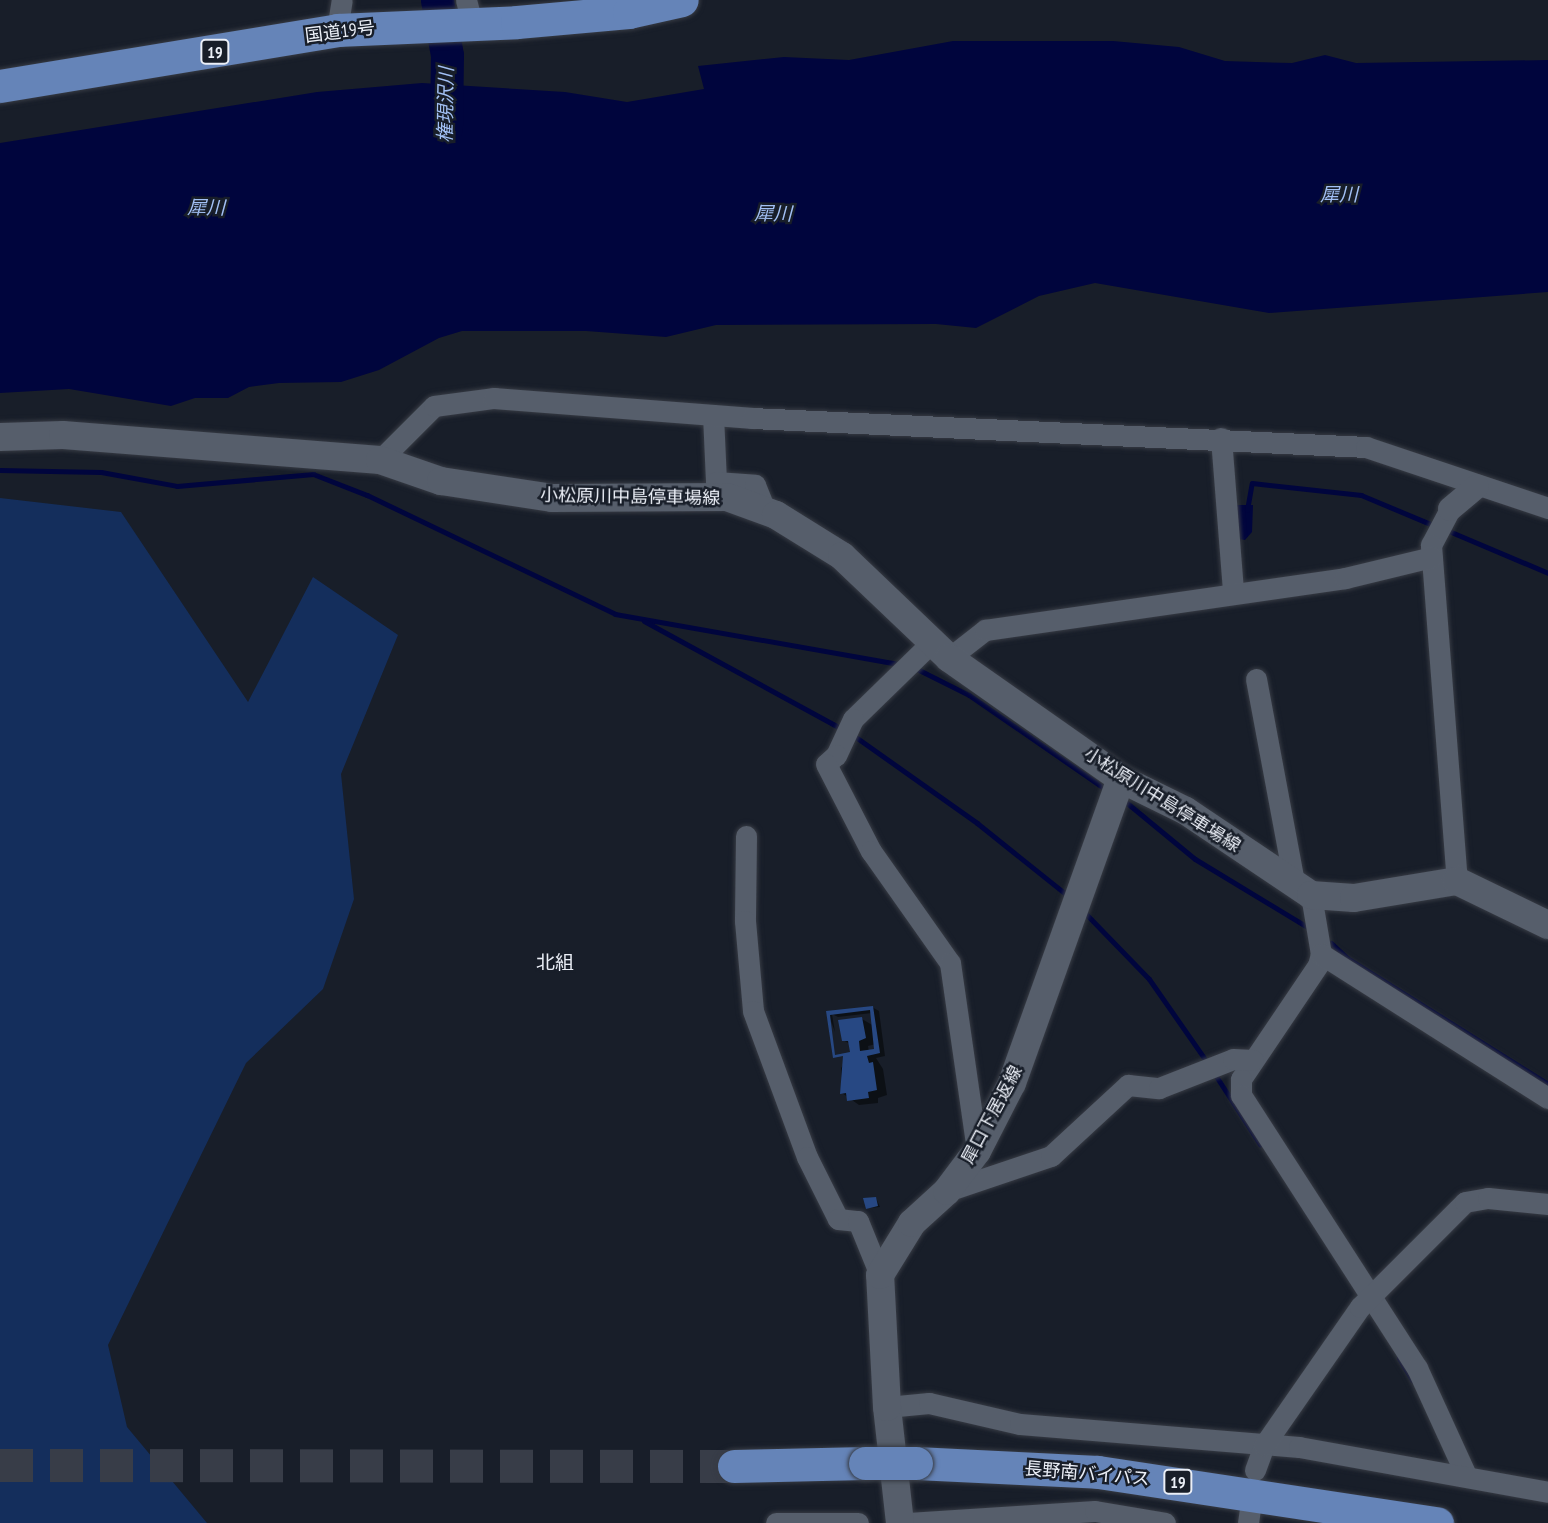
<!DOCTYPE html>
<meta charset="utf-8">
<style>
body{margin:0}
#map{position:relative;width:1548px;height:1523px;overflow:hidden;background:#181e29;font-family:"PT Sans Narrow","Noto Sans JP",sans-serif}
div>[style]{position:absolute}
.green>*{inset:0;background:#142e5c}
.water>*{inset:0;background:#00053d}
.shadow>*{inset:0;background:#0007}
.stream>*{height:5px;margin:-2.5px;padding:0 2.5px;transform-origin:2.5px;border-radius:2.5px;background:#00053d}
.river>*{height:33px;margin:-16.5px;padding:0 16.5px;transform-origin:16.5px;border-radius:16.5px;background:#00053d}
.building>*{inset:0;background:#274883}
.trunk-tunnel>*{height:33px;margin-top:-16.5px;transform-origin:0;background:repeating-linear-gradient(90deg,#383d48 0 33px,transparent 0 50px)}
.roads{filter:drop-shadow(0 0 2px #373b44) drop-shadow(0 0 2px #373b44)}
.minor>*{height:21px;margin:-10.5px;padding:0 10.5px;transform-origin:10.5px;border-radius:10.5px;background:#565e6b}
.tertiary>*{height:24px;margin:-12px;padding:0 12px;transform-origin:12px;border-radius:12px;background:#565e6b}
.secondary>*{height:28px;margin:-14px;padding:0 14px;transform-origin:14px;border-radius:14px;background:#565e6b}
.trunk>*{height:33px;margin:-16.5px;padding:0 16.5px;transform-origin:16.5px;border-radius:16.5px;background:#6584b8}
.bridges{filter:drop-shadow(0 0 2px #373b44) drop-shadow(0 0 2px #373b44)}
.trunk-bridge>*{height:33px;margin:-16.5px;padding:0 16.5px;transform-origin:16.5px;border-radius:16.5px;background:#6584b8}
span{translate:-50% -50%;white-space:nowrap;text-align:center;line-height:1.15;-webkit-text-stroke:5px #181e29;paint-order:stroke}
.shield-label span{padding:2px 5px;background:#181e29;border:2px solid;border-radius:5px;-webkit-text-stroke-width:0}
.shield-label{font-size:16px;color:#ebeff7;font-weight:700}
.street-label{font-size:18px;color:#ebeff7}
.water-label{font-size:19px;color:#a2c0f5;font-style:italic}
.neighbourhood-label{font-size:19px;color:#ebeff7}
</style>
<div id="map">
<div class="green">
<i style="clip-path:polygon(0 498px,121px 512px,248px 702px,313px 577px,398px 635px,341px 774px,354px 899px,323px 989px,246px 1063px,108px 1345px,127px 1427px,207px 1523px,0 1523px)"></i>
</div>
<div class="water">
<i style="clip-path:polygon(953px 41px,1113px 41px,1179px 47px,1225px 61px,1256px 62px,1292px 63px,1325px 55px,1356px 63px,1548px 60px,1548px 292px,1269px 313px,1095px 283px,1039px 296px,976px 328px,936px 324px,716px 325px,666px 337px,586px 331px,462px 331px,439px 338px,379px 370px,341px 382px,279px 383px,249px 387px,228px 398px,195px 398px,171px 406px,69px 389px,0 393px,0 143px,317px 92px,422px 83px,565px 92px,627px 102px,704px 89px,698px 66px,784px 57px,849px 60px)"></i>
<i style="clip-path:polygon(1234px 505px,1253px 505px,1252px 532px,1245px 540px,1239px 539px)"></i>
</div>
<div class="shadow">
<i style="clip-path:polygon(evenodd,872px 1007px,879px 1011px,885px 1056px,876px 1058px,883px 1069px,887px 1095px,878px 1098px,878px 1103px,859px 1105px,842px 1093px,841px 1068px,852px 1053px,850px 1044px,843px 1040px,862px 1019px,874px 1026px,872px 1013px,838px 1017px,832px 1014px,835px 1032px,828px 1013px,872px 1007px,876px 1044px,876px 1050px,869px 1052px,868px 1046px,876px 1044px)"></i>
<i style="clip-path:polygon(876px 1198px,880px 1207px,868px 1208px)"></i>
</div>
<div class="stream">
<i style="left:0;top:470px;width:101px;rotate:1.1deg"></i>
<i style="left:101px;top:472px;width:77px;rotate:10.4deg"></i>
<i style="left:177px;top:486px;width:137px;rotate:-5deg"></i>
<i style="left:313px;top:474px;width:58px;rotate:21.3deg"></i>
<i style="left:367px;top:495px;width:275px;rotate:25.6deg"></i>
<i style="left:615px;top:614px;width:289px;rotate:10deg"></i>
<i style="left:1247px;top:510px;width:27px;rotate:-80deg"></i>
<i style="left:1252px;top:483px;width:110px;rotate:6.3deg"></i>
<i style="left:1361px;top:495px;width:80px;rotate:22.7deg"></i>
<i style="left:1444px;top:529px;width:113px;rotate:22.9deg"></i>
<i style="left:644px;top:621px;width:226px;rotate:28.6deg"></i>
<i style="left:915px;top:668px;width:60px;rotate:26.6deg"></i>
<i style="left:969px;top:695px;width:164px;rotate:34.6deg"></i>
<i style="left:850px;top:733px;width:156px;rotate:35.3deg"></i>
<i style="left:977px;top:823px;width:117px;rotate:38.7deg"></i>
<i style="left:1127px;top:803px;width:88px;rotate:39.5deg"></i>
<i style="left:1195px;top:859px;width:133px;rotate:31.2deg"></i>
<i style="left:1085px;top:913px;width:92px;rotate:45.9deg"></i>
<i style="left:1149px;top:979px;width:101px;rotate:55.1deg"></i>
<i style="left:1331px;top:943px;width:22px;rotate:43deg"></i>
<i style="left:1347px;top:958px;width:237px;rotate:32.1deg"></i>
<i style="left:1214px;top:1073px;width:85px;rotate:57.1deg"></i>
<i style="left:1399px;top:1358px;width:26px;rotate:59deg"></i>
</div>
<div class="river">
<i style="left:437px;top:0;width:56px;rotate:79.7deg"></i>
<i style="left:447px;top:55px;width:73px;rotate:90.8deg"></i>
</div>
<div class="building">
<i style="clip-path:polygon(evenodd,873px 1006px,880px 1053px,867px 1056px,869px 1063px,873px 1062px,877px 1090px,868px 1092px,869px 1098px,847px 1101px,846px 1093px,840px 1094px,843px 1056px,833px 1058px,826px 1011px,873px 1006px,870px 1010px,874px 1049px,860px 1051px,859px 1041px,866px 1038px,862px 1017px,838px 1020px,842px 1041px,848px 1041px,850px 1052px,835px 1055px,830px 1015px,870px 1010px)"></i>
<i style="clip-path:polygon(876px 1197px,878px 1206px,866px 1209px,863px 1198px)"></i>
</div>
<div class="trunk-tunnel">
<i style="left:0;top:1465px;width:734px;rotate:0.08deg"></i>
</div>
<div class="roads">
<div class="minor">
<i style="left:466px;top:0;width:24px;rotate:75deg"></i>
<i style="left:337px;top:30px;width:30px;rotate:-81deg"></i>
<i style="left:713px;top:415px;width:67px;rotate:87.4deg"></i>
<i style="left:716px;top:482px;width:39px;rotate:4deg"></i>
<i style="left:755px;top:485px;width:29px;rotate:68deg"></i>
<i style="left:1221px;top:438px;width:154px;rotate:85.5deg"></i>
<i style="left:380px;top:460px;width:76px;rotate:-45deg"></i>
<i style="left:434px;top:406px;width:61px;rotate:-7.6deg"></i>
<i style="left:494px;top:398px;width:259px;rotate:4.4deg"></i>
<i style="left:752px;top:418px;width:615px;rotate:2.7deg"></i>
<i style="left:1366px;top:447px;width:192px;rotate:18.5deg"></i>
<i style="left:1450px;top:509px;width:41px;rotate:117.8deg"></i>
<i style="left:1431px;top:545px;width:337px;rotate:85.6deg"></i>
<i style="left:932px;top:642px;width:110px;rotate:135.7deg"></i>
<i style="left:853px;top:719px;width:40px;rotate:115deg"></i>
<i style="left:836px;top:755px;width:13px;rotate:138deg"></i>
<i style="left:826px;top:764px;width:98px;rotate:62.7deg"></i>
<i style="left:871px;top:851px;width:137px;rotate:54.8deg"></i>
<i style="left:950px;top:963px;width:190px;rotate:81.8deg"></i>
<i style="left:949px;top:658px;width:46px;rotate:-37.9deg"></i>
<i style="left:985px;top:630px;width:364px;rotate:-8.2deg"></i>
<i style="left:1345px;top:578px;width:89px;rotate:-13.6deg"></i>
<i style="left:1256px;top:679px;width:207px;rotate:79.4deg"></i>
<i style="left:746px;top:836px;width:85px;rotate:90.7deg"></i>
<i style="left:745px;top:921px;width:90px;rotate:84.9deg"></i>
<i style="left:753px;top:1011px;width:156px;rotate:69.7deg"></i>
<i style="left:807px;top:1157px;width:69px;rotate:63.4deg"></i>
<i style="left:838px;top:1219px;width:20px;rotate:6deg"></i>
<i style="left:858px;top:1221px;width:58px;rotate:67.8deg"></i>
<i style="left:1311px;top:895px;width:60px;rotate:80.4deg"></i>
<i style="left:1321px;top:954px;width:11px;rotate:105deg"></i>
<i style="left:1318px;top:965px;width:138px;rotate:124deg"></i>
<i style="left:1241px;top:1079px;width:16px;rotate:90deg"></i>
<i style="left:1241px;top:1095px;width:325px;rotate:57.2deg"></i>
<i style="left:1417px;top:1368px;width:118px;rotate:65.4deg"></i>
<i style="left:1321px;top:954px;width:269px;rotate:32.4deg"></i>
<i style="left:947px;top:1191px;width:110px;rotate:-18.6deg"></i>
<i style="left:1051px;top:1156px;width:105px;rotate:-42.7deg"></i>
<i style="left:1128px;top:1085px;width:31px;rotate:6deg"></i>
<i style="left:1159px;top:1088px;width:79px;rotate:-21.4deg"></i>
<i style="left:1233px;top:1059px;width:20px;rotate:3deg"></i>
<i style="left:887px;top:1407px;width:42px;rotate:-5.4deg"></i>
<i style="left:929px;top:1403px;width:93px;rotate:13deg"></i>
<i style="left:1020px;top:1424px;width:280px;rotate:4.7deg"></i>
<i style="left:1299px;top:1447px;width:253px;rotate:10.2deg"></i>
<i style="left:1255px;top:1470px;width:27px;rotate:-70deg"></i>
<i style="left:1264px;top:1445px;width:168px;rotate:-55.2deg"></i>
<i style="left:1360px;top:1307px;width:148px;rotate:-45deg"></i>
<i style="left:1465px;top:1202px;width:23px;rotate:-10deg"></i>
<i style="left:1488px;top:1198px;width:60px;rotate:5.7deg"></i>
<i style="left:776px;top:1523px;width:82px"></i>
<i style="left:908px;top:1523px;width:187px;rotate:-3.7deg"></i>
<i style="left:1095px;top:1511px;width:71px;rotate:9.7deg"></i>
<i style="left:1248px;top:1523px;width:14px;rotate:-82deg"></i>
</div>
<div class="tertiary">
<i style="left:1450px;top:509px;width:35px;rotate:-40deg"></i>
</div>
<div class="secondary">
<i style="left:0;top:437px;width:63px;rotate:-1.8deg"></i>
<i style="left:63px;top:435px;width:318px;rotate:4.5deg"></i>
<i style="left:380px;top:460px;width:65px;rotate:19deg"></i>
<i style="left:441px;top:481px;width:112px;rotate:8.7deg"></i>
<i style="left:552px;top:498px;width:175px;rotate:-0.3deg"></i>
<i style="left:727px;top:497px;width:52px;rotate:20.2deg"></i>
<i style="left:776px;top:515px;width:78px;rotate:31.8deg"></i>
<i style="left:842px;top:556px;width:148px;rotate:43.6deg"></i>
<i style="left:949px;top:658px;width:210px;rotate:35.1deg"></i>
<i style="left:1121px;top:779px;width:72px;rotate:26.2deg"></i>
<i style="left:1186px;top:811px;width:151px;rotate:33.9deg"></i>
<i style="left:1311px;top:895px;width:43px;rotate:4deg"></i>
<i style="left:1354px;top:898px;width:104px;rotate:-9.4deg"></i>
<i style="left:1457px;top:881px;width:101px;rotate:25.8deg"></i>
<i style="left:900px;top:1523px;width:117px;rotate:-96.4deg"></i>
<i style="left:887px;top:1407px;width:132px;rotate:-93deg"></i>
<i style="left:880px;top:1275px;width:61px;rotate:-58.4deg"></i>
<i style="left:912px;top:1223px;width:47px;rotate:-42.4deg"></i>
<i style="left:947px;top:1191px;width:50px;rotate:-53.1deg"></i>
<i style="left:977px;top:1151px;width:76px;rotate:-62.8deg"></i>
<i style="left:1012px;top:1083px;width:323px;rotate:-70.3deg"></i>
</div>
<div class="trunk">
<i style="left:0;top:86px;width:342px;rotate:-9.4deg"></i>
<i style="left:337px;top:30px;width:180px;rotate:-2.5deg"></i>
<i style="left:517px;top:22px;width:112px;rotate:-5.1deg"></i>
<i style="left:629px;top:12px;width:54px;rotate:-12.8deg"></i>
<i style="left:916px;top:1463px;width:182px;rotate:2.8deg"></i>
<i style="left:1098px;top:1472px;width:343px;rotate:8.6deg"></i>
<i style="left:734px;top:1466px;width:131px;rotate:-1.3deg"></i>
</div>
</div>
<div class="bridges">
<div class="trunk-bridge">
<i style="left:865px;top:1463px;width:51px"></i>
</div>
</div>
<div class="shield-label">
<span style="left:215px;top:52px">19</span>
<span style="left:1178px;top:1482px">19</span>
</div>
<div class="street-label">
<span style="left:340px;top:32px;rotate:-7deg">国道19号</span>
<span style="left:630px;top:497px;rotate:1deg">小松原川中島停車場線</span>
<span style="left:1162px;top:800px;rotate:32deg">小松原川中島停車場線</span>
<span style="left:992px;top:1115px;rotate:-62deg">犀口下居返線</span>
<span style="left:1087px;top:1474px;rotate:5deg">長野南バイパス</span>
</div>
<div class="water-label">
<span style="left:446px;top:105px;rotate:-89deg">権現沢川</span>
<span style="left:1339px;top:195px">犀川</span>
<span style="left:206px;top:208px;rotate:1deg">犀川</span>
<span style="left:773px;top:214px;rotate:1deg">犀川</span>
</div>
<div class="neighbourhood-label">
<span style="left:555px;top:963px">北組</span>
</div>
</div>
